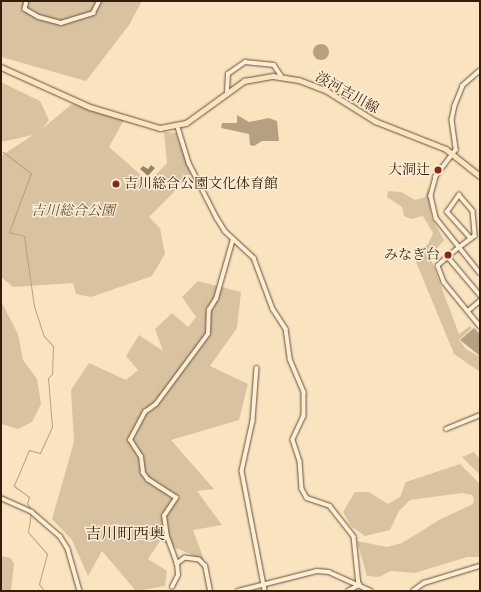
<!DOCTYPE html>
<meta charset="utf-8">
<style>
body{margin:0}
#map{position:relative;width:481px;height:592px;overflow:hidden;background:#fae4bf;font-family:"Old Standard TT","Noto Serif JP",serif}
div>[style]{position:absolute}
.green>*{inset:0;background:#d8c2a0}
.water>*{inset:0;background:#b6a082}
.round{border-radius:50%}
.stream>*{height:1px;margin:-0.5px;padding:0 0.5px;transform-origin:0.5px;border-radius:0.5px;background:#b6a082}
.building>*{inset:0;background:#9a8469}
.roads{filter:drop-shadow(0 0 1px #654f38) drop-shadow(0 0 1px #654f38)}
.minor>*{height:3.5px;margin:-1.75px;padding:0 1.75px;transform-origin:1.75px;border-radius:1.75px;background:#fcedd5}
.major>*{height:4.5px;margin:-2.25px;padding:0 2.25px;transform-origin:2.25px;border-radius:2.25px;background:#fae4bf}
.dots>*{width:11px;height:11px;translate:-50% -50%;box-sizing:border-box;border:2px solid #fcedd5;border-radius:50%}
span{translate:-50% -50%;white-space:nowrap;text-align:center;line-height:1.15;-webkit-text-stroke:3px #fcedd5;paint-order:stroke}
.street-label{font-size:14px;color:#331d0b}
.poi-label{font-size:14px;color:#331d0b}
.right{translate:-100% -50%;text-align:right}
.left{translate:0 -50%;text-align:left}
.park-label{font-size:14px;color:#654f38;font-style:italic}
.quarter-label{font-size:16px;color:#331d0b}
.frame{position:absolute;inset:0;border:2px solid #331d0b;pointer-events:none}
</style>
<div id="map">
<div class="green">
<i style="clip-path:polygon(1px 1px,142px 1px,129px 25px,86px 81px,1px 57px)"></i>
<i style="clip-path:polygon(1px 82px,40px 101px,49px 120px,42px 129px,72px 104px,124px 120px,109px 147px,149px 182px,167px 163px,164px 132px,176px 133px,191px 175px,173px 184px,177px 189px,149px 217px,160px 228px,165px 254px,152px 276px,91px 297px,76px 294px,73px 283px,13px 287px,1px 277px,1px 156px,33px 135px,1px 142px)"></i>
<i style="clip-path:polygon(428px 187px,431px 217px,444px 240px,430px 257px,459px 334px,470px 326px,472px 328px,459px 340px,466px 349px,480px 357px,480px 372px,454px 354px,414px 257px,428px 244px,433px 233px,423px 216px,411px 219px,404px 216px,402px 207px,387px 197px,388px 191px,401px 192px,415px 200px,425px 197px)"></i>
<i style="clip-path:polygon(198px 281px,241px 292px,237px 328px,210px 366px,248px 384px,239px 420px,171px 440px,214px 489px,197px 491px,222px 525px,193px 530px,204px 560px,160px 541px,148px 559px,167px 571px,165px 586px,136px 591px,102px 551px,88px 576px,72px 540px,52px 519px,74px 442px,71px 390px,89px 363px,126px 380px,138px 370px,126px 356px,139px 335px,163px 351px,155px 329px,172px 313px,188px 327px,196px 317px,182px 297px)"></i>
<i style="clip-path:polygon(1px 301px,18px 334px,23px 360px,37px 379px,41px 404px,32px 422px,18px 429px,1px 424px)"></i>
<i style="clip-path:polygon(474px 452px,480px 459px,480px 475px,462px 457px)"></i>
<i style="clip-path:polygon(460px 464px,480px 484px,480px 557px,467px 557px,415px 573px,391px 571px,379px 577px,367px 576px,357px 541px,387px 547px,402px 543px,439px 520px,473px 504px,474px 499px,472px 495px,462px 493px,410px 500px,399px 511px,390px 530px,365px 536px,351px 526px,343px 512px,355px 492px,369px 492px,388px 504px,400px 497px,406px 482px)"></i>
<i style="clip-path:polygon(1px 556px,11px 558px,14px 564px,11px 591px,1px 591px)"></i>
</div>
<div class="water">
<i class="round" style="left:313px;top:44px;width:16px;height:16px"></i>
<i style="clip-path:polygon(237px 115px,249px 122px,269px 118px,277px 121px,279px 141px,262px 141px,254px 146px,250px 145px,249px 134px,221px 128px,222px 123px,237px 123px)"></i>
<i style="clip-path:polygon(474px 328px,480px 334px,480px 356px,460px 340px)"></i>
</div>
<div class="stream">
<i style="left:3px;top:152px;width:35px;rotate:37deg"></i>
<i style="left:31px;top:173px;width:63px;rotate:110.4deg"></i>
<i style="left:9px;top:232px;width:16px;rotate:15deg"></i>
<i style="left:24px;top:236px;width:71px;rotate:81.9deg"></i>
<i style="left:34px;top:306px;width:32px;rotate:72deg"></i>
<i style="left:44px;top:336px;width:13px;rotate:48deg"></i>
<i style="left:53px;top:346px;width:28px;rotate:92deg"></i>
<i style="left:52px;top:374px;width:6px;rotate:135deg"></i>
<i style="left:48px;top:378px;width:49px;rotate:85.3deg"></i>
<i style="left:52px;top:427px;width:29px;rotate:115deg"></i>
<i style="left:40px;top:453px;width:11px;rotate:-165deg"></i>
<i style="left:29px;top:450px;width:39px;rotate:113deg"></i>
<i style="left:14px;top:486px;width:19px;rotate:36deg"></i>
<i style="left:29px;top:497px;width:6px;rotate:108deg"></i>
<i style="left:27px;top:503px;width:8px;rotate:60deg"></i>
<i style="left:31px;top:513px;width:19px;rotate:99deg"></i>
<i style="left:28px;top:532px;width:29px;rotate:49deg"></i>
<i style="left:47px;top:554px;width:31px;rotate:105deg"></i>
<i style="left:39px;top:584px;width:9px;rotate:54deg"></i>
</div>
<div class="building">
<i style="clip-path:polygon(151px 165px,155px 168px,148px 176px,140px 169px,143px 166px,148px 169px)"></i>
</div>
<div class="roads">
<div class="minor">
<i style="left:27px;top:1px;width:8px;rotate:104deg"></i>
<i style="left:25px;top:9px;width:16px;rotate:30deg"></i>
<i style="left:39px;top:17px;width:23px;rotate:15deg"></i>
<i style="left:61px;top:23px;width:34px;rotate:-17deg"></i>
<i style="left:93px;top:13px;width:13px;rotate:-63deg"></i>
<i style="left:480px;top:71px;width:23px;rotate:139deg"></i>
<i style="left:463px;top:86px;width:22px;rotate:112deg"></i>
<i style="left:455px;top:106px;width:14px;rotate:102deg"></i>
<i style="left:452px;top:120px;width:30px;rotate:82deg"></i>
<i style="left:456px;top:150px;width:34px;rotate:127deg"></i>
<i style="left:436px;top:177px;width:20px;rotate:105deg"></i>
<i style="left:431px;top:196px;width:23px;rotate:77deg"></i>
<i style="left:436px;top:218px;width:70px;rotate:51.3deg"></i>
<i style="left:227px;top:92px;width:18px;rotate:-87deg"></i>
<i style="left:228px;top:74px;width:21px;rotate:-35deg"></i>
<i style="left:245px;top:62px;width:29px;rotate:6deg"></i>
<i style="left:274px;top:65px;width:14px;rotate:56deg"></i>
<i style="left:178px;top:127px;width:38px;rotate:73deg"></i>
<i style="left:189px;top:163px;width:62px;rotate:63deg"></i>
<i style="left:217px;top:218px;width:15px;rotate:58deg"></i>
<i style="left:225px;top:231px;width:40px;rotate:43deg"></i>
<i style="left:254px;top:258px;width:54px;rotate:69.6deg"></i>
<i style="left:273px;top:309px;width:24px;rotate:57deg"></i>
<i style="left:286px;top:329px;width:30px;rotate:82deg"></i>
<i style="left:290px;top:359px;width:36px;rotate:67deg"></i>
<i style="left:304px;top:392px;width:24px;rotate:90deg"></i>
<i style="left:304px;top:416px;width:26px;rotate:115deg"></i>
<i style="left:293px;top:440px;width:22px;rotate:72deg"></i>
<i style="left:300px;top:461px;width:28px;rotate:86deg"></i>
<i style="left:302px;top:489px;width:10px;rotate:61deg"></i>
<i style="left:307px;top:498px;width:24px;rotate:19deg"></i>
<i style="left:330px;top:506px;width:39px;rotate:52deg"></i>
<i style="left:354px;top:537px;width:48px;rotate:84.1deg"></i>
<i style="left:471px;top:239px;width:36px;rotate:-132deg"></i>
<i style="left:447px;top:212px;width:21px;rotate:-55deg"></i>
<i style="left:459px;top:195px;width:21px;rotate:49deg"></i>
<i style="left:473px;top:211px;width:25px;rotate:85deg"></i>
<i style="left:475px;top:236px;width:20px;rotate:143deg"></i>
<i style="left:459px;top:248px;width:14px;rotate:141deg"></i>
<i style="left:448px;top:257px;width:13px;rotate:138deg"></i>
<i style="left:438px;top:266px;width:17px;rotate:69deg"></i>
<i style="left:444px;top:282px;width:57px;rotate:50.7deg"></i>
<i style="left:448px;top:257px;width:50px;rotate:49.9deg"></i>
<i style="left:468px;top:311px;width:16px;rotate:-40deg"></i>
<i style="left:257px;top:368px;width:53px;rotate:94.3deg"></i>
<i style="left:253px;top:421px;width:51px;rotate:102.4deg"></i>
<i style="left:242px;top:471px;width:122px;rotate:79.1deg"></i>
<i style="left:446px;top:429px;width:37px;rotate:-22deg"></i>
<i style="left:1px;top:498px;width:34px;rotate:24deg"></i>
<i style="left:32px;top:512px;width:37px;rotate:41deg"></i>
<i style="left:60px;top:536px;width:15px;rotate:58deg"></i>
<i style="left:68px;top:549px;width:44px;rotate:74.1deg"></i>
<i style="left:172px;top:587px;width:13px;rotate:-63deg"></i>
<i style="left:178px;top:575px;width:11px;rotate:-95deg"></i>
<i style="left:210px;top:591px;width:25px;rotate:-101deg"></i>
<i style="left:205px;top:566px;width:8px;rotate:-135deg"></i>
<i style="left:199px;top:560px;width:14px;rotate:-172deg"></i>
<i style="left:185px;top:558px;width:10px;rotate:143deg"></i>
<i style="left:177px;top:564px;width:29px;rotate:-110deg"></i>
<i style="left:167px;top:537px;width:21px;rotate:-98deg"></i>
<i style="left:164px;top:516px;width:22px;rotate:-56deg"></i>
<i style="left:176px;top:498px;width:33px;rotate:-147deg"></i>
<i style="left:148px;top:480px;width:9px;rotate:-126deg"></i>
<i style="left:143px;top:473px;width:16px;rotate:-97deg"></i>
<i style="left:141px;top:457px;width:20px;rotate:-123deg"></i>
<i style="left:130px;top:440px;width:32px;rotate:-62deg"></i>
<i style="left:145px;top:412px;width:14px;rotate:-36deg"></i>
<i style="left:156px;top:404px;width:87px;rotate:-53.4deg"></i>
<i style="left:208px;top:334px;width:24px;rotate:-88deg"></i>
<i style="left:209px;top:310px;width:13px;rotate:-58deg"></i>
<i style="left:216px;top:299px;width:62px;rotate:-74.2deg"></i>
<i style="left:238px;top:591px;width:81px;rotate:-14.2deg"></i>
<i style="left:317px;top:571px;width:12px;rotate:5deg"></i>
<i style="left:329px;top:572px;width:46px;rotate:24.3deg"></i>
<i style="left:348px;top:591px;width:13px;rotate:-29deg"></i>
<i style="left:413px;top:591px;width:14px;rotate:-36deg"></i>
<i style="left:424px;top:583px;width:59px;rotate:-16.9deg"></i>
</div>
<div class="major">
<i style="left:1px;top:67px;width:98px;rotate:24.2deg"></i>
<i style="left:90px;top:107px;width:73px;rotate:16.7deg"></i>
<i style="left:160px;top:128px;width:26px;rotate:-11deg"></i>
<i style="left:186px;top:123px;width:72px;rotate:-35.9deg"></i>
<i style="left:244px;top:81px;width:29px;rotate:-10deg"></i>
<i style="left:273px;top:76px;width:26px;rotate:9deg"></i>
<i style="left:299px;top:80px;width:30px;rotate:21deg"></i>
<i style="left:327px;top:91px;width:57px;rotate:32deg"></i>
<i style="left:375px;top:121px;width:76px;rotate:21.5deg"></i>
<i style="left:446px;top:149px;width:43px;rotate:38.5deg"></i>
</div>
</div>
<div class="dots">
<i style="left:438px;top:170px;background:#8f2418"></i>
<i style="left:116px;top:184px;background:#8f2418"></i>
<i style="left:448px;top:255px;background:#8f2418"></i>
</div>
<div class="street-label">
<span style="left:347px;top:93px;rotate:29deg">淡河吉川線</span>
</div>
<div class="poi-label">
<span class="right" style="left:430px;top:170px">大洞辻</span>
<span class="left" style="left:124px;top:184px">吉川総合公園文化体育館</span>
<span class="right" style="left:440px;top:255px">みなぎ台</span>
</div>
<div class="park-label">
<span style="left:73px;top:211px">吉川総合公園</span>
</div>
<div class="quarter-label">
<span style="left:125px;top:535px">吉川町西奥</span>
</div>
<div class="frame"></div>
</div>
